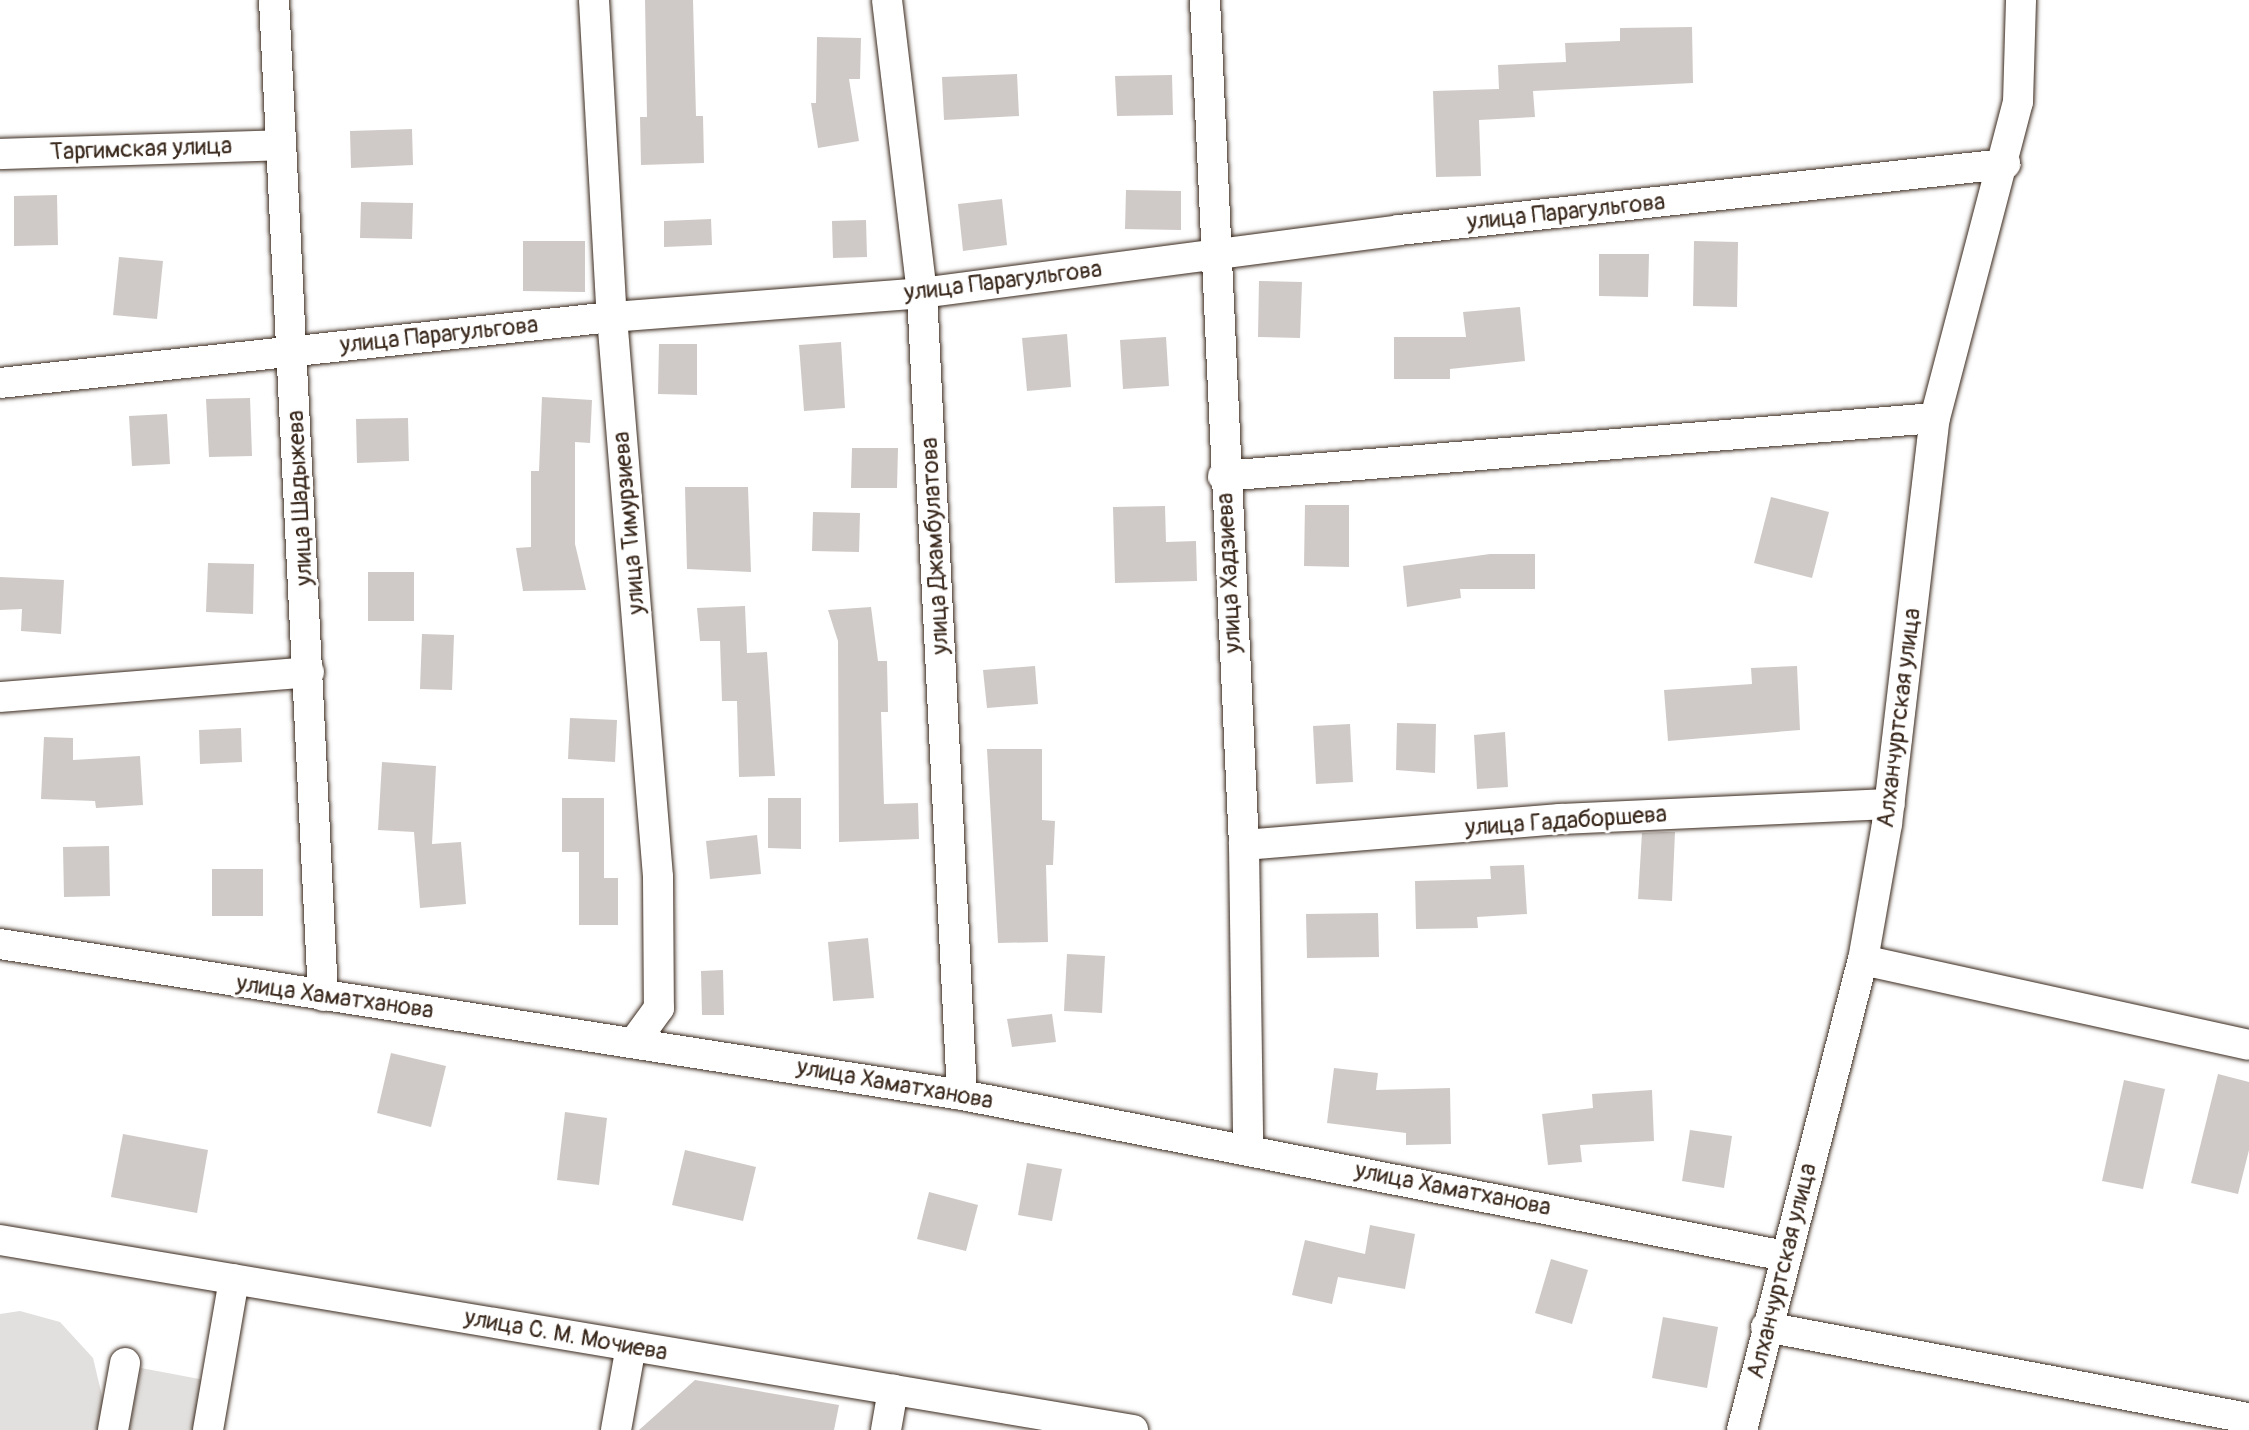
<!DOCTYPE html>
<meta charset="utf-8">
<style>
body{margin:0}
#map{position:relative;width:2249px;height:1430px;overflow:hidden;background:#fff;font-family:Pangolin,sans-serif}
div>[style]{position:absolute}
.green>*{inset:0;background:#e2e0de}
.building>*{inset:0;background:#cfcac7}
.roads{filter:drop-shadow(0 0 2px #3b2a1e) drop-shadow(0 0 2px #3b2a1e)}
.minor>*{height:30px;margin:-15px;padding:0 15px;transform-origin:15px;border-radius:15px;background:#fff}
span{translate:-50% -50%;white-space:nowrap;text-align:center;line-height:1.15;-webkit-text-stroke:6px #fff;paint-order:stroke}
.street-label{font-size:24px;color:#3b2a1e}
</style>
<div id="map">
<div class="green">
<i style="clip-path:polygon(20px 1311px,60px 1322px,93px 1358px,103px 1400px,97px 1430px,0 1430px,0 1314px)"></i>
<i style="clip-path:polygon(141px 1368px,210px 1381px,200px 1430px,129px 1430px)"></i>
</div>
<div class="building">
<i style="clip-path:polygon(645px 0,693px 0,696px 116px,703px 116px,704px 163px,641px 165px,640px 117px,647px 117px)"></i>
<i style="clip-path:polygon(1692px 27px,1693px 83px,1533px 91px,1535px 117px,1479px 120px,1481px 176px,1436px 177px,1433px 91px,1499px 89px,1498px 65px,1566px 62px,1565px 43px,1620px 41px,1620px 28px)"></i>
<i style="clip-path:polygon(817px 37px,861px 38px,860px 79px,849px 79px,859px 141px,818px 148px,811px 103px,816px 103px)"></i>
<i style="clip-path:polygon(1017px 74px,1019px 116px,944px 120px,942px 77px)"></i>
<i style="clip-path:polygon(1172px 75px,1173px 115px,1117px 116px,1115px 76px)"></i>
<i style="clip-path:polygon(412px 129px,413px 165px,351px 168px,350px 131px)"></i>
<i style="clip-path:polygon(1126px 190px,1181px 191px,1181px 230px,1125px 229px)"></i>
<i style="clip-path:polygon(57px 195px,58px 245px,14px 246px,14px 196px)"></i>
<i style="clip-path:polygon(1002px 199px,1007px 245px,963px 251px,958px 204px)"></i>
<i style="clip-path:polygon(361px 202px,413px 203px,412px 239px,360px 238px)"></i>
<i style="clip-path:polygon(711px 219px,712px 245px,664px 247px,664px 221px)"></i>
<i style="clip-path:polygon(866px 220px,867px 257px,833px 258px,832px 221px)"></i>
<i style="clip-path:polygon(523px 241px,585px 241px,585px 292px,523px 291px)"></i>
<i style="clip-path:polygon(1694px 241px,1738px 242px,1737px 307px,1693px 306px)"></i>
<i style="clip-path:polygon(1599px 254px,1649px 254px,1648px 297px,1599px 296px)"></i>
<i style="clip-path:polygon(119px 257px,163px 261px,157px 319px,113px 315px)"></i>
<i style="clip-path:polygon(1259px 281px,1302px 282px,1300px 338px,1258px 337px)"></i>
<i style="clip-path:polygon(1520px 307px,1525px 361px,1450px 369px,1450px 379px,1394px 379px,1394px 337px,1466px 337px,1463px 312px)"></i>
<i style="clip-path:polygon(1067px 334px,1071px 387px,1027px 391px,1022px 338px)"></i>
<i style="clip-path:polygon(1166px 337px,1169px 386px,1123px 389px,1120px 340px)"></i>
<i style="clip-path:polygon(841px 342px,845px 408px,804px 411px,799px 345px)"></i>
<i style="clip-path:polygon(659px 344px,697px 344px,697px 395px,658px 394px)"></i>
<i style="clip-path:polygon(542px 397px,592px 400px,590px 443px,575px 442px,575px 544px,586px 590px,523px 591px,516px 548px,531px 547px,531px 471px,539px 471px)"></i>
<i style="clip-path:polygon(250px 398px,252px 456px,209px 457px,206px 399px)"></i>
<i style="clip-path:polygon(167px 414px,170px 464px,132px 466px,129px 416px)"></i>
<i style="clip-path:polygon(408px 418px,409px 461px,357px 463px,356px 419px)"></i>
<i style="clip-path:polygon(852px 448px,898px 448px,897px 488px,851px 488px)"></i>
<i style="clip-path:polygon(685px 487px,748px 487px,751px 572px,687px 569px)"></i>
<i style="clip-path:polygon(1771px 497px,1829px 512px,1812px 578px,1754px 563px)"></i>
<i style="clip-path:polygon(1305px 505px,1349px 505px,1349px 567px,1304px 566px)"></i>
<i style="clip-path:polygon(1165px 506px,1166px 542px,1196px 541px,1197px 581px,1115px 583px,1113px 507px)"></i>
<i style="clip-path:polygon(813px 512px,860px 513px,859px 552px,812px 551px)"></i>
<i style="clip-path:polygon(1490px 554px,1535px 554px,1535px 589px,1460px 589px,1461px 598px,1407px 607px,1403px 566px)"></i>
<i style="clip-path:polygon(208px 563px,254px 564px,253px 614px,206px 612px)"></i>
<i style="clip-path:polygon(368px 572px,414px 572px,414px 621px,368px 621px)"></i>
<i style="clip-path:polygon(0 577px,64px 580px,61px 634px,21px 631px,22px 609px,0 610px)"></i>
<i style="clip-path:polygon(745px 606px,747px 653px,767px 652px,775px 776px,739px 777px,737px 701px,722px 701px,720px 641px,700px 641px,697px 608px)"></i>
<i style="clip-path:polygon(871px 607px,878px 661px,887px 661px,888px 712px,881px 712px,884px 804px,918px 803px,919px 839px,839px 842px,838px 641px,828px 610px)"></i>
<i style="clip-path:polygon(422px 634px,454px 635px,452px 690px,420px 689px)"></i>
<i style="clip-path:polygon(1035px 666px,1038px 704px,987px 708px,983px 670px)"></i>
<i style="clip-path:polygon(1797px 666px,1800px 730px,1668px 741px,1664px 690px,1752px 684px,1751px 668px)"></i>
<i style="clip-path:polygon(570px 718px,617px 720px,615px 762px,568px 759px)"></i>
<i style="clip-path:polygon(1397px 723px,1436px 724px,1435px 773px,1396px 770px)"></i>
<i style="clip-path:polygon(1350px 724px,1353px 782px,1316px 784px,1313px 726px)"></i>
<i style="clip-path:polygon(241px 728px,242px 762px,200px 764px,199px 730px)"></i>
<i style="clip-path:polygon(1505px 732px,1508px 787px,1477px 789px,1474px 735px)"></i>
<i style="clip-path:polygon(44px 737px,73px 738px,73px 760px,140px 756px,143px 805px,96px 808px,95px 801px,41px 799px)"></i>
<i style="clip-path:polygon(987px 749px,1042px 749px,1042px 820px,1055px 821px,1053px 865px,1046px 865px,1048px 942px,998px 943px)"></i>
<i style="clip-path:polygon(382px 762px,436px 766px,432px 844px,461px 842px,466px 904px,420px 908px,414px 832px,378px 830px)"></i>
<i style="clip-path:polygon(562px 798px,604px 798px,604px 878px,618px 878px,618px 925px,579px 925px,579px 852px,562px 852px)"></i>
<i style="clip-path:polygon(768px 798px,801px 798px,801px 849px,768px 848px)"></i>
<i style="clip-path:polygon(1664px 832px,1675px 832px,1672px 901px,1638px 899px,1642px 833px)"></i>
<i style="clip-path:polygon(757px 835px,761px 874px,710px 879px,706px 841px)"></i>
<i style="clip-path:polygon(109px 846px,110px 896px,64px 897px,63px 847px)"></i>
<i style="clip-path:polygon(1524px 865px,1527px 914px,1477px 917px,1478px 928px,1416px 929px,1415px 881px,1491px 879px,1490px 866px)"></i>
<i style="clip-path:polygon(212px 869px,263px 869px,263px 916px,212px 916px)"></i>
<i style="clip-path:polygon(1378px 913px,1379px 957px,1307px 958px,1306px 914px)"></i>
<i style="clip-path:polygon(868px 938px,874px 998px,833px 1001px,828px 942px)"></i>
<i style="clip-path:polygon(1067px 954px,1105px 956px,1102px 1013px,1064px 1011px)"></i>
<i style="clip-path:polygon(723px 970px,724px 1015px,702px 1015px,701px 971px)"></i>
<i style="clip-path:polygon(1052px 1014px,1056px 1042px,1012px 1047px,1007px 1019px)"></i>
<i style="clip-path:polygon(391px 1053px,446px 1066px,431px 1127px,377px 1113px)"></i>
<i style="clip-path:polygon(1334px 1068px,1378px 1073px,1376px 1090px,1450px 1088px,1451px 1144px,1406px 1145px,1406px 1133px,1327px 1123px)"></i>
<i style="clip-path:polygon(2218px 1074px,2249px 1082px,2249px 1150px,2238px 1194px,2191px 1183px)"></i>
<i style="clip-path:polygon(2124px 1080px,2165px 1089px,2143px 1189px,2102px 1181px)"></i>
<i style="clip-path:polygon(1652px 1090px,1654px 1141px,1580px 1145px,1582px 1162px,1548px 1165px,1542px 1114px,1593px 1108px,1592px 1094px)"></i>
<i style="clip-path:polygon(565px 1112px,607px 1118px,599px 1185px,557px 1180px)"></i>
<i style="clip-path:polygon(1690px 1130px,1732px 1136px,1724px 1188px,1682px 1181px)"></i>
<i style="clip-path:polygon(123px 1134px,208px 1150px,197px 1213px,111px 1197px)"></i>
<i style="clip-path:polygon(685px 1150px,756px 1167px,743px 1221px,672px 1205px)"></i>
<i style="clip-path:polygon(1027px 1163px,1062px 1169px,1052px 1221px,1018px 1215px)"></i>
<i style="clip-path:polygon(929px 1192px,978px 1205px,966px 1251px,917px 1239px)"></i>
<i style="clip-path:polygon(1370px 1225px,1415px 1234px,1405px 1289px,1338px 1277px,1332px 1304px,1292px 1295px,1305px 1240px,1365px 1254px)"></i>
<i style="clip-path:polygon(1551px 1259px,1588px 1270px,1572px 1324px,1535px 1313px)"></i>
<i style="clip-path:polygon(1663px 1317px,1718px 1327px,1707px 1388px,1652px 1378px)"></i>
<i style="clip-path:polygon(695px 1380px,839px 1405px,834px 1430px,639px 1430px)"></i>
</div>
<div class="roads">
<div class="minor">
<i style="left:274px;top:0;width:997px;rotate:87.18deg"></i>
<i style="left:594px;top:0;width:318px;rotate:86.8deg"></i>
<i style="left:612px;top:317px;width:562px;rotate:85.3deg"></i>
<i style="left:658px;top:877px;width:131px;rotate:89.6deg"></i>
<i style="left:659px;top:1008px;width:39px;rotate:126deg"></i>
<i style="left:887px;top:0;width:295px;rotate:83.2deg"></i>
<i style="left:922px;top:293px;width:803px;rotate:87.14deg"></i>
<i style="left:1205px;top:0;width:846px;rotate:87.36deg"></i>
<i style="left:1244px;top:845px;width:302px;rotate:89.2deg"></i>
<i style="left:0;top:154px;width:281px;rotate:-1.8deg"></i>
<i style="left:0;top:383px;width:616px;rotate:-6.16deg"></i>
<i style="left:612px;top:317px;width:311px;rotate:-4.4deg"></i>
<i style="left:922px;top:293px;width:481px;rotate:-7.5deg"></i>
<i style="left:1399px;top:230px;width:610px;rotate:-6.22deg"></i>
<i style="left:1223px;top:476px;width:714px;rotate:-4.66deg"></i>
<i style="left:0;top:697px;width:310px;rotate:-4.6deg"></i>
<i style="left:1244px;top:845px;width:317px;rotate:-4.7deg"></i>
<i style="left:1560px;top:819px;width:330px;rotate:-2.6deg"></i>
<i style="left:0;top:944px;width:974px;rotate:8.92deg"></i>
<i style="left:962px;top:1095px;width:839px;rotate:11.07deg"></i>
<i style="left:1863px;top:960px;width:395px;rotate:12.4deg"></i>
<i style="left:0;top:1240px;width:1149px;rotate:9.52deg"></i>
<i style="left:1766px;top:1327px;width:491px;rotate:10.7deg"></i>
<i style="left:113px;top:1430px;width:68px;rotate:-79.8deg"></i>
<i style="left:208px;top:1430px;width:153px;rotate:-80.2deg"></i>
<i style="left:616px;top:1430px;width:85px;rotate:-79.9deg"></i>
<i style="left:886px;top:1430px;width:41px;rotate:-80.1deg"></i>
<i style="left:1742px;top:1430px;width:485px;rotate:-75.6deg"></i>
<i style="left:1863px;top:960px;width:138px;rotate:-80deg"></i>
<i style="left:1887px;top:824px;width:409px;rotate:-83.3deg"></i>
<i style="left:1935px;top:418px;width:327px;rotate:-75.3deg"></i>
<i style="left:2018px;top:102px;width:102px;rotate:-88.3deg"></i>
</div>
</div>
<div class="street-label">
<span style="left:141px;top:149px;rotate:-2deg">Таргимская улица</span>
<span style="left:1566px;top:212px;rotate:-6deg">улица Парагульгова</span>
<span style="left:1003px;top:281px;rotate:-7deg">улица Парагульгова</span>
<span style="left:439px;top:335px;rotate:-6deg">улица Парагульгова</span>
<span style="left:300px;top:498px;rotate:-93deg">улица Шадыжева</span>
<span style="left:629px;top:523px;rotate:-95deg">улица Тимурзиева</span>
<span style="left:935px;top:546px;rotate:-93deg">улица Джамбулатова</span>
<span style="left:1229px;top:573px;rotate:-93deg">улица Хадзиева</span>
<span style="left:1899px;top:718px;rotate:-83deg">Алханчуртская улица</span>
<span style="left:1566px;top:821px;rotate:-4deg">улица Гадаборшева</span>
<span style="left:335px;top:997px;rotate:8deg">улица Хаматханова</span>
<span style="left:895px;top:1084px;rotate:10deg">улица Хаматханова</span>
<span style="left:1453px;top:1189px;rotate:11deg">улица Хаматханова</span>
<span style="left:1782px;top:1271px;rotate:-76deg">Алханчуртская улица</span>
<span style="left:566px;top:1335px;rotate:10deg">улица С. М. Мочиева</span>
</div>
</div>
